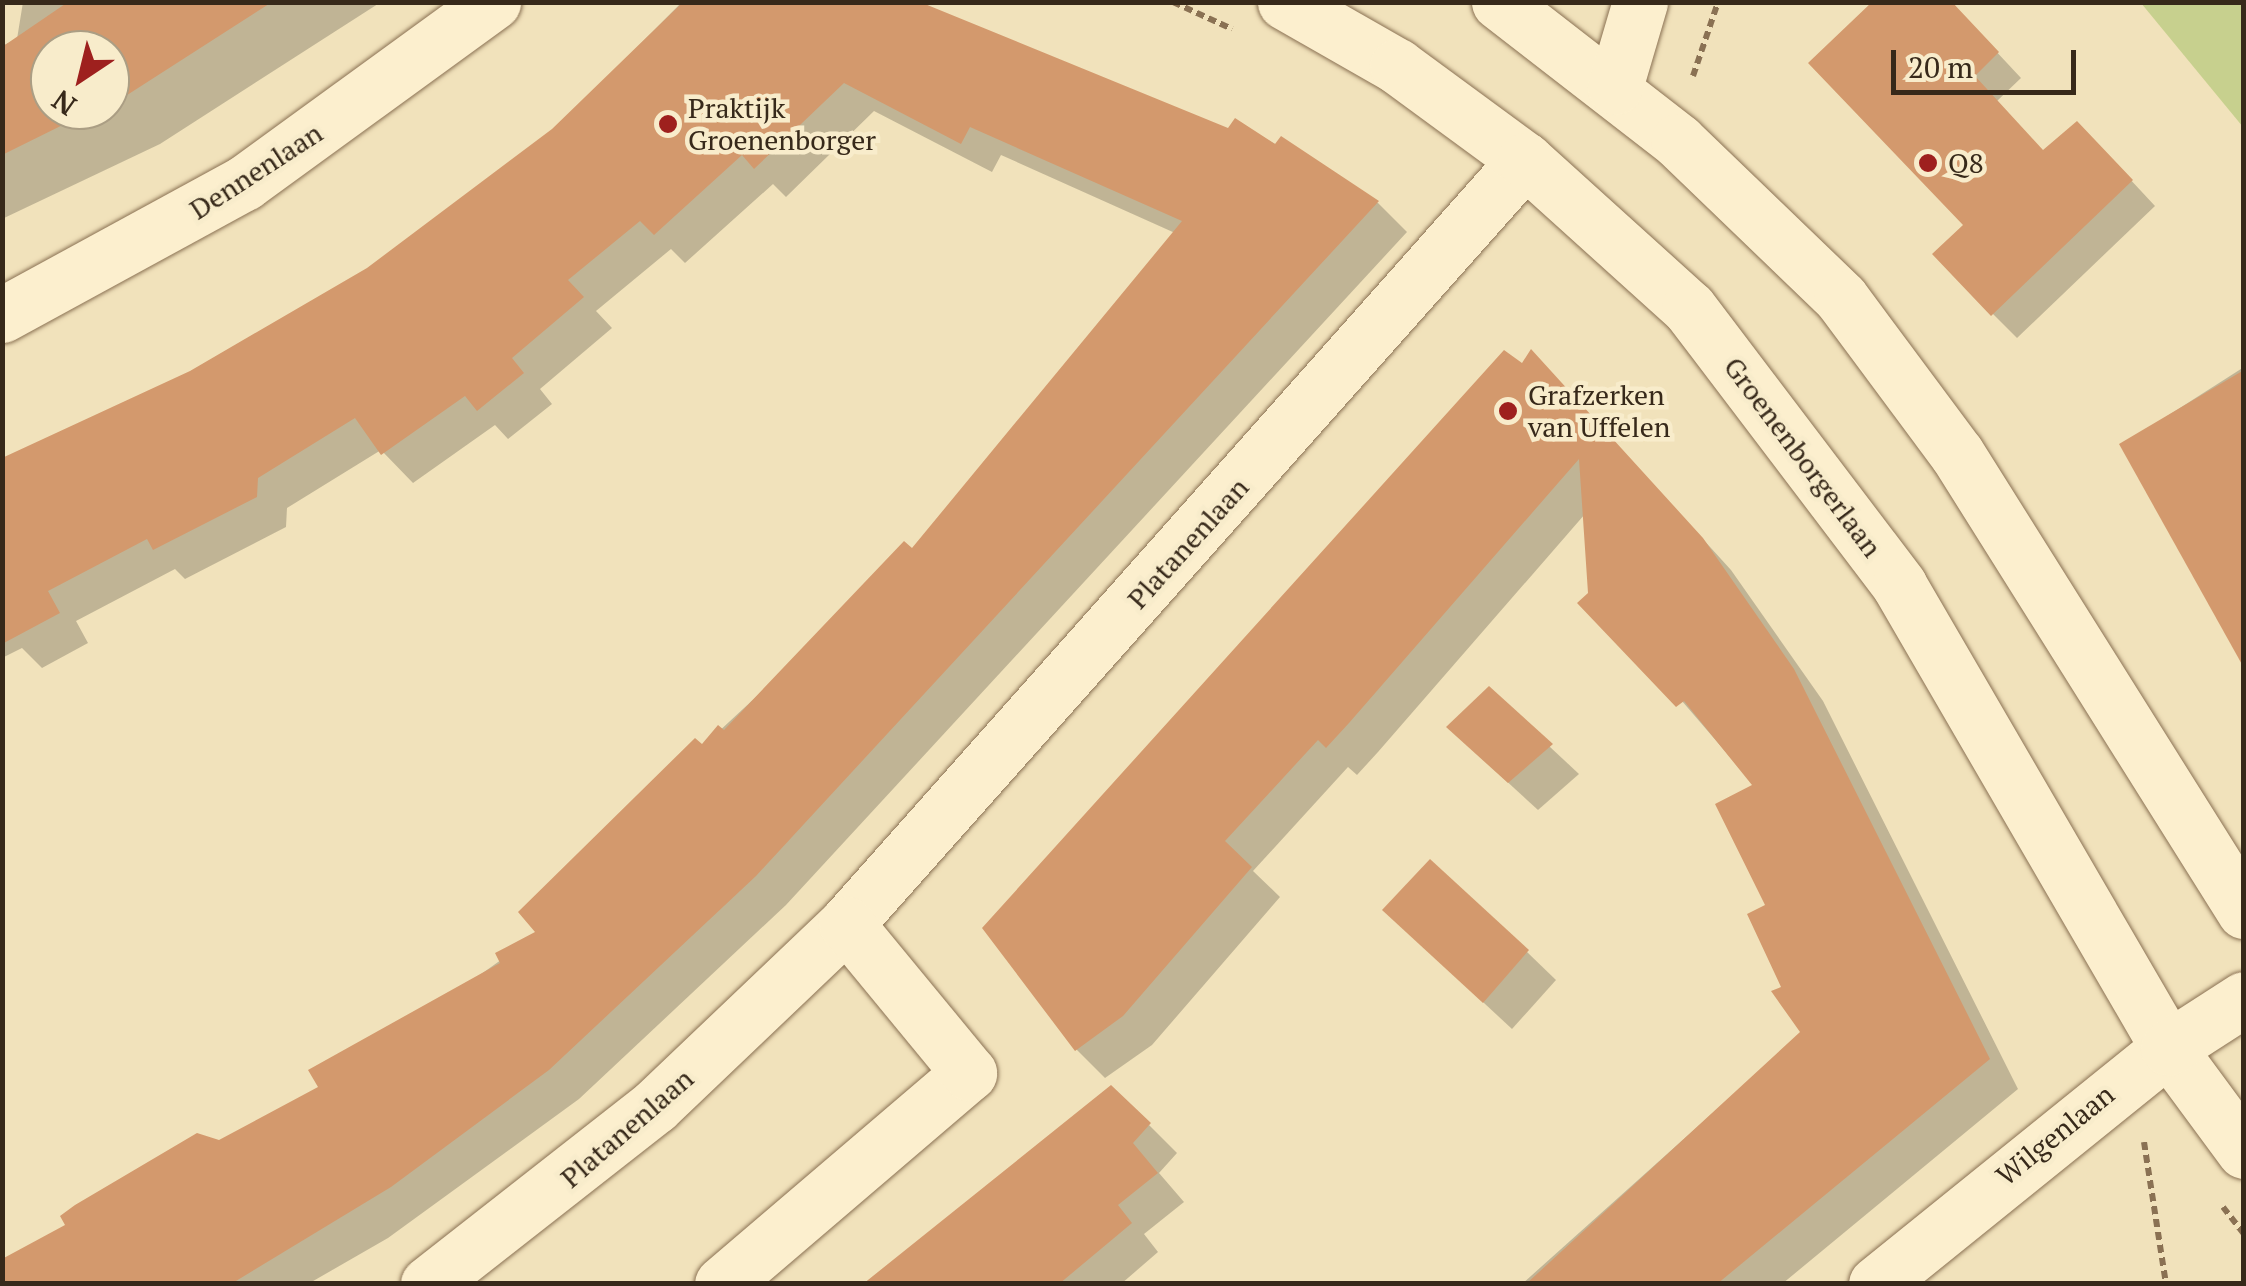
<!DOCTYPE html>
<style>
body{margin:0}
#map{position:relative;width:2246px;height:1286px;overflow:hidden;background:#f1e2bb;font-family:"PT Serif",serif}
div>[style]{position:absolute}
.green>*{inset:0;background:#c7d08e}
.shadow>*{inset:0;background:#0003}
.building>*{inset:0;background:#d3996d}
.path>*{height:6px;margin-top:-3px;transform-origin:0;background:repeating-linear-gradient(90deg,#8a7153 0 8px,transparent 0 13px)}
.roads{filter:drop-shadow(0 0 2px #8a7153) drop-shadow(0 0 2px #8a7153)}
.minor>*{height:55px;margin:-27.5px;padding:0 27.5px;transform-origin:27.5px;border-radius:27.5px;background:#fcefce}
.tertiary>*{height:55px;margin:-27.5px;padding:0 27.5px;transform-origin:27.5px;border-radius:27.5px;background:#fcefce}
.dots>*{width:28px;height:28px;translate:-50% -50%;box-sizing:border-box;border:5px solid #f8eccb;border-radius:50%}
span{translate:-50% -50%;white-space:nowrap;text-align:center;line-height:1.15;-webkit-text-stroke:9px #f8eccb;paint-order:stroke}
.poi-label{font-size:28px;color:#37291a}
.left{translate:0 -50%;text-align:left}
.street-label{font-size:28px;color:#37291a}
.frame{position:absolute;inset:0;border:5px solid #37291a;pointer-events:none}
.north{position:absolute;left:30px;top:30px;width:100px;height:100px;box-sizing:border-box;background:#f8eccb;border:2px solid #ab9e84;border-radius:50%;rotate:215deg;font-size:28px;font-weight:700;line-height:40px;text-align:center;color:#37291a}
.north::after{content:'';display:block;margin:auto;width:35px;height:45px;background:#9e201e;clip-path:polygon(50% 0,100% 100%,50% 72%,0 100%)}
.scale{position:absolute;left:1891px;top:50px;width:185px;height:45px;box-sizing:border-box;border:5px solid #37291a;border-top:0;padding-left:12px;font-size:30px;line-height:35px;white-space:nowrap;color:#37291a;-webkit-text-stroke:8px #f8eccb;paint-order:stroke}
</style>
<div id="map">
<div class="green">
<i style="clip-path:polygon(2141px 3px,2243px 3px,2243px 127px)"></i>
</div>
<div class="shadow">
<i style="clip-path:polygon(evenodd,23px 2px,381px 2px,160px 144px,2px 219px,2px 46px,17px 39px,23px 2px,50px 50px,110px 50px,110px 110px,50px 110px,50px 50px)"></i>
<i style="clip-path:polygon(682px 2px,910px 2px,1229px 131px,1235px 121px,1378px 203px,1407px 232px,786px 905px,579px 1099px,388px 1238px,308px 1284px,2px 1284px,321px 1088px,539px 933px,702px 747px,912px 552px,1175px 233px,1001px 155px,992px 172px,874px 111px,786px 197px,773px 184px,685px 263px,671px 249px,596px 311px,612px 328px,540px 389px,552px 404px,508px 439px,495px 425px,413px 483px,381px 450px,287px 508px,286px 527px,185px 579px,175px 569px,76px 621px,88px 643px,42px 668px,22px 648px,2px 658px,2px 465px,191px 374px,368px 270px,554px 131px)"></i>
<i style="clip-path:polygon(1950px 2px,2021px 78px,1997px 101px,2044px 153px,2101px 148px,2155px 206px,2017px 338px,1993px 314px,1966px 225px)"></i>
<i style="clip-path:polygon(1523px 366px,1560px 382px,1731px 570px,1823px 701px,2018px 1089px,1782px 1284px,1522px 1284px,1803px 1032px,1785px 988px,1755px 786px,1590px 594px,1585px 514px,1378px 752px,1357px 775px,1348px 767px,1253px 871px,1280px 897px,1152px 1045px,1105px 1078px,1076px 1049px)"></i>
<i style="clip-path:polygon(2244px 367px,2244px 647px,2122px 445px)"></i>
<i style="clip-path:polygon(1489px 690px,1579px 774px,1538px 810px,1478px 755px)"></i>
<i style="clip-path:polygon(1414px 938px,1527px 952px,1556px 980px,1512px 1029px)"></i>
<i style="clip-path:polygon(1149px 1125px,1177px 1153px,1159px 1173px,1184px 1202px,1144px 1234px,1158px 1252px,1121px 1284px,873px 1284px)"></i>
</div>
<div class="building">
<i style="clip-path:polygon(68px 2px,272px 2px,110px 106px,110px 50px,50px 50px,50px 110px,93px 110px,2px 155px,2px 47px)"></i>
<i style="clip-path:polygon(683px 2px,920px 2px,1228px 128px,1235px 118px,1275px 144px,1281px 136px,1379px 201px,756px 876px,549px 1070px,391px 1187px,231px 1284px,2px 1284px,2px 1259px,65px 1225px,60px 1216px,75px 1205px,197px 1133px,219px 1140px,318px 1087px,308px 1070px,500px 963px,495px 953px,535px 932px,518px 912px,695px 738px,702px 744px,718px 725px,724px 730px,904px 541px,912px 548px,1182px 221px,970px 127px,961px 144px,844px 83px,754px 169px,742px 155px,654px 235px,640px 221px,568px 280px,584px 297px,512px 358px,524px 373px,477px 411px,465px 396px,381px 455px,355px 418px,258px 478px,257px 497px,153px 550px,147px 539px,48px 591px,60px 613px,2px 644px,2px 458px,190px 371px,367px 268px,552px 129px)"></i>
<i style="clip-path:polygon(1872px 2px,1952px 2px,1999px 52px,1975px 76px,2043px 150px,2077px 121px,2133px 180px,1991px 316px,1932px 254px,1963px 225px,1808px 63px)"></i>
<i style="clip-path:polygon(1531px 349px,1703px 538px,1794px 669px,1990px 1059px,1717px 1284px,1526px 1284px,1800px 1032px,1771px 991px,1781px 987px,1747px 914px,1765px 905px,1715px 804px,1752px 785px,1684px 701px,1676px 707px,1577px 603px,1588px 593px,1579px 459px,1349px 723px,1326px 748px,1318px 740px,1225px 841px,1252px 867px,1123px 1016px,1075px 1051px,982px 928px,1504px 350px,1522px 363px)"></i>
<i style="clip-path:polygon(2244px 370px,2244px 668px,2119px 444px)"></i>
<i style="clip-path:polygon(1489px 686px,1553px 744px,1508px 783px,1446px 727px)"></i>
<i style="clip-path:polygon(1430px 859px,1529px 950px,1483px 1003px,1382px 910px)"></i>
<i style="clip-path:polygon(1111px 1085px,1151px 1123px,1133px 1143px,1158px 1173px,1118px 1205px,1132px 1223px,1059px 1284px,863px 1284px)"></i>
</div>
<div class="path">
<i style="left:1173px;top:2px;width:65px;rotate:24.6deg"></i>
<i style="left:1693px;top:76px;width:78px;rotate:-71.3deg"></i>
<i style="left:2144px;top:1142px;width:144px;rotate:81.2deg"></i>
<i style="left:2223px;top:1207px;width:34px;rotate:52deg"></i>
</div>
<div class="roads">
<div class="minor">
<i style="left:2px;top:315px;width:276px;rotate:-28.6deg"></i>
<i style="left:244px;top:183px;width:308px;rotate:-36deg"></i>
<i style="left:428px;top:1284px;width:288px;rotate:-38.1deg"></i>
<i style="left:655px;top:1106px;width:264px;rotate:-43.6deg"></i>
<i style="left:846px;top:924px;width:1022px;rotate:-48.37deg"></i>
<i style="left:722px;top:1284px;width:325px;rotate:-40.5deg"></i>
<i style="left:969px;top:1073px;width:193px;rotate:-129.5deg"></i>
<i style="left:1876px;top:1284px;width:375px;rotate:-38.9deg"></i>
<i style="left:2168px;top:1048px;width:128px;rotate:53.6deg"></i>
</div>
<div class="tertiary">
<i style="left:1285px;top:2px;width:129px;rotate:29.7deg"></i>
<i style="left:1397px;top:66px;width:159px;rotate:36.3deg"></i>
<i style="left:1525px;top:160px;width:221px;rotate:42.1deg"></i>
<i style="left:1689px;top:308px;width:348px;rotate:52.8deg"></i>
<i style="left:1899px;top:585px;width:535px;rotate:59.84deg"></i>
<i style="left:2168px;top:1048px;width:90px;rotate:-32.8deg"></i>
<i style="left:1499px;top:2px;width:227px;rotate:37.8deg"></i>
<i style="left:1678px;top:141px;width:226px;rotate:43.9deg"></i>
<i style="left:1841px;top:298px;width:194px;rotate:53.4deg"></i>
<i style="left:1957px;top:454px;width:540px;rotate:57.87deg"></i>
<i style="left:1615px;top:87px;width:89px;rotate:-73.6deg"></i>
</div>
</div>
<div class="dots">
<i style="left:668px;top:124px;background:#9e201e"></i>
<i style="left:1928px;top:163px;background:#9e201e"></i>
<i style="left:1508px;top:411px;background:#9e201e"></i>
</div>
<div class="poi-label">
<span class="left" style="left:688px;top:124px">Praktijk<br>Groenenborger</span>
<span class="left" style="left:1948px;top:163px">Q8</span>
<span class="left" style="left:1528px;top:411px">Grafzerken<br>van Uffelen</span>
</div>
<div class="street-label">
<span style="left:256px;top:171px;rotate:-33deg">Dennenlaan</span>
<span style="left:1803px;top:457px;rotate:53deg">Groenenborgerlaan</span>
<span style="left:1188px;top:543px;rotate:-48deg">Platanenlaan</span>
<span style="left:627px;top:1128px;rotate:-41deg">Platanenlaan</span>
<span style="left:2055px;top:1135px;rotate:-39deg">Wilgenlaan</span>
</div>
<div class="frame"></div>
<div class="north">N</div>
<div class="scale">20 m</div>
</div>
